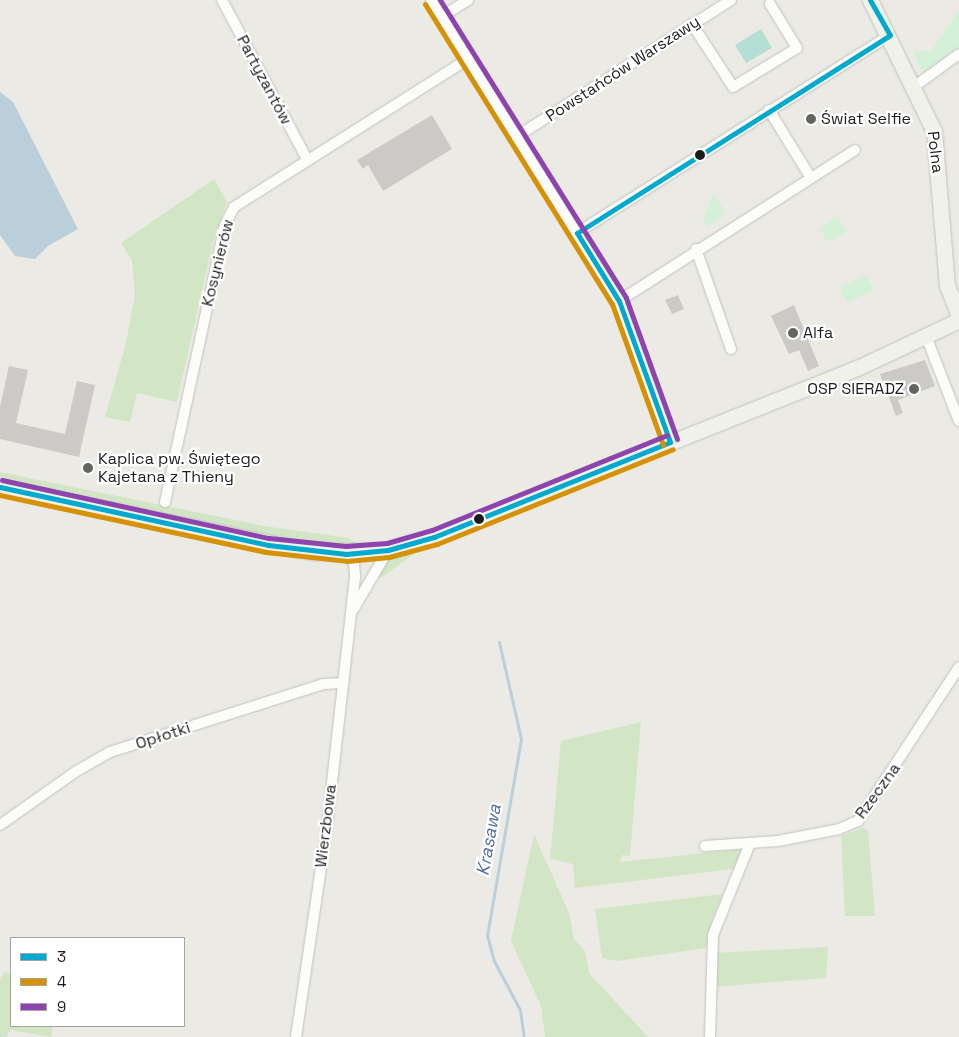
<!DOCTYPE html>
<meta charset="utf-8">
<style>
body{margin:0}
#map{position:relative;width:959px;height:1037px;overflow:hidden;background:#ebeae5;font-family:"Space Grotesk",sans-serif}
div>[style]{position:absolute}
.grass>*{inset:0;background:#d2e6c6}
.park>*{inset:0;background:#d4f0d9}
.pitch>*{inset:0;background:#b4dfd4}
.water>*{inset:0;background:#bbcfdb}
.stream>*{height:3px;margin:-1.5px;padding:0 1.5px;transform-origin:1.5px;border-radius:1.5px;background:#bbcfdb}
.building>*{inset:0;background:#cccac6}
.roads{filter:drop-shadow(0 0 1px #c2c1bf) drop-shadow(0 0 1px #c2c1bf)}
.street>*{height:10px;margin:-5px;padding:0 5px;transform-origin:5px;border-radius:5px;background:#fcfcfb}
.secondary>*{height:15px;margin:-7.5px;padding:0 7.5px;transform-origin:7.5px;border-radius:7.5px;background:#f0f2ea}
.bus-1>*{height:5px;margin:-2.5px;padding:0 2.5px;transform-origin:2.5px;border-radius:2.5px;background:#00a9ce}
.bus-2>*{height:5px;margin:-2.5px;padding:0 2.5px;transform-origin:2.5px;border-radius:2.5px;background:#d69104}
.bus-3>*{height:5px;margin:-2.5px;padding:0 2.5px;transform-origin:2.5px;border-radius:2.5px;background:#8e44ad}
.dots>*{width:14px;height:14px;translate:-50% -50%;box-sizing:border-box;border:2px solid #fff;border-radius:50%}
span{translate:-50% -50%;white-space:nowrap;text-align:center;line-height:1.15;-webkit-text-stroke:4.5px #fff;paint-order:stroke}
.street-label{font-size:16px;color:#1c1c1c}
.poi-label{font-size:16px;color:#1c1c1c}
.left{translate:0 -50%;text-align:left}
.right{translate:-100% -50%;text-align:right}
.water-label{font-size:18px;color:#516ba4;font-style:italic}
.legend{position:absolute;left:10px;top:937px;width:175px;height:90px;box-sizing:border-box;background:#fff;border:1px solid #a4a4a4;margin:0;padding:6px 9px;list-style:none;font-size:15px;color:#1c1c1c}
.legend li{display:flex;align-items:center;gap:10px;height:25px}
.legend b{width:25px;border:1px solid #a4a4a4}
</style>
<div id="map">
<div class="grass">
<i style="clip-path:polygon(214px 179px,227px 202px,214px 237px,177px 402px,137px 393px,130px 422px,105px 417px,126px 343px,135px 293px,132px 260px,121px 243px)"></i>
<i style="clip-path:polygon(0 472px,264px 526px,349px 538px,355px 543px,353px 547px,323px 547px,0 481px)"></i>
<i style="clip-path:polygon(422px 548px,381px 578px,376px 576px,388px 559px)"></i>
<i style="clip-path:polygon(641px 722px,630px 856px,622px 855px,620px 862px,743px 849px,733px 869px,575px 888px,573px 864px,550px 859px,561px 741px)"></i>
<i style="clip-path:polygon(863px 828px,868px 831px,875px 916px,845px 916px,841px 836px)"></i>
<i style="clip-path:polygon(534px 834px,569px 913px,574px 939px,585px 951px,589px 973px,648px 1037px,545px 1037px,541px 1006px,511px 941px)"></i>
<i style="clip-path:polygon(723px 894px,712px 919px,706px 948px,617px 961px,602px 958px,595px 909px)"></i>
<i style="clip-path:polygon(828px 947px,826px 978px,712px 987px,714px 953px)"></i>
<i style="clip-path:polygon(5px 971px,11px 975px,11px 1026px,53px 1026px,51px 1037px,10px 1030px,7px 1037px,0 1037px,0 979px)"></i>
</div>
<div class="park">
<i style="clip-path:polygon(959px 10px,959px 54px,926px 78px,913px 52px,932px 50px)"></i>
<i style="clip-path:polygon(714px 194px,726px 213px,708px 227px,703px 220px)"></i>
<i style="clip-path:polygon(838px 217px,847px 232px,828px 242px,819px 228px)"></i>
<i style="clip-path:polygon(866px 275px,874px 290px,847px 303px,840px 287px)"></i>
</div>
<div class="pitch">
<i style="clip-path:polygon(761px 29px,772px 48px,746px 63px,735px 45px)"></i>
</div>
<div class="water">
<i style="clip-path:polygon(0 92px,13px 102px,78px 229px,48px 246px,35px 259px,15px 256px,0 235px)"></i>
</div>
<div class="stream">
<i style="left:499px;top:642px;width:99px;rotate:77.2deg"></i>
<i style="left:521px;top:739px;width:199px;rotate:99.8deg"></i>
<i style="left:487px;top:935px;width:27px;rotate:75deg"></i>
<i style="left:494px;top:961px;width:55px;rotate:62deg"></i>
<i style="left:520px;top:1010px;width:27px;rotate:82deg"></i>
</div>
<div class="building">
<i style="clip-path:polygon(432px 115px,452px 149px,383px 191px,368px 165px,363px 169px,357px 160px)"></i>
<i style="clip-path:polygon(678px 295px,684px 309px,672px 314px,665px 300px)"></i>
<i style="clip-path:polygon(794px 305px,819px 366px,808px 371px,799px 350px,789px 354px,771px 316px)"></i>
<i style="clip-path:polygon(925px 360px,935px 386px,898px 400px,903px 413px,896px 416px,880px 374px)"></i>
<i style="clip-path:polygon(9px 366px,28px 370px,16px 423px,65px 434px,77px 381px,95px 385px,79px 457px,0 439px,0 407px)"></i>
</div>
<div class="roads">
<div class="street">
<i style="left:222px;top:0;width:180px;rotate:61.9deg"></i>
<i style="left:431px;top:0;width:355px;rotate:58deg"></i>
<i style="left:619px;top:301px;width:150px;rotate:70.1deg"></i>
<i style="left:441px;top:17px;width:32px;rotate:-32deg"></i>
<i style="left:692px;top:24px;width:75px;rotate:56.9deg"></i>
<i style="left:733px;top:87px;width:75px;rotate:-31.4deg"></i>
<i style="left:797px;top:48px;width:52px;rotate:-121.5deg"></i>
<i style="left:915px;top:86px;width:54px;rotate:-36deg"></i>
<i style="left:769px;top:110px;width:80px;rotate:58.3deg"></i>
<i style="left:516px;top:137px;width:255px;rotate:-32.5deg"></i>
<i style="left:577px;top:233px;width:370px;rotate:-32.3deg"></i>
<i style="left:696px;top:249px;width:106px;rotate:70.7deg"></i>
<i style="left:619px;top:301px;width:280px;rotate:-32.6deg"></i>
<i style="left:926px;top:336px;width:91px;rotate:68.8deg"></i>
<i style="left:165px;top:502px;width:283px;rotate:-77.8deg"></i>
<i style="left:225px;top:225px;width:20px;rotate:-63deg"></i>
<i style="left:234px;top:207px;width:277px;rotate:-32.3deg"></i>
<i style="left:353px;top:610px;width:69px;rotate:-59.7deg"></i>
<i style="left:0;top:825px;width:92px;rotate:-35.2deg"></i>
<i style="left:75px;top:772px;width:40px;rotate:-29.7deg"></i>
<i style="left:110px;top:752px;width:224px;rotate:-17.7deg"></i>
<i style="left:323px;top:684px;width:20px;rotate:-3deg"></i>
<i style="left:705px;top:846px;width:73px;rotate:-3.9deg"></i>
<i style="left:778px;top:841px;width:62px;rotate:-11.1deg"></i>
<i style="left:839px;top:829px;width:21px;rotate:-23deg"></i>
<i style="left:858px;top:821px;width:184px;rotate:-56.7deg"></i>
<i style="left:296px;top:1037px;width:212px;rotate:-81.6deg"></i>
<i style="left:327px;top:827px;width:253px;rotate:-83.6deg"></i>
<i style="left:355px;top:576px;width:13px;rotate:-94deg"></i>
<i style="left:354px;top:563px;width:12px;rotate:-132deg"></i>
<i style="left:710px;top:1037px;width:102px;rotate:-88.3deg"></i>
<i style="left:713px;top:935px;width:96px;rotate:-68deg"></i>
</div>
<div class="secondary">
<i style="left:870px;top:0;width:146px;rotate:64deg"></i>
<i style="left:934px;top:131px;width:155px;rotate:85.2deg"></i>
<i style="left:947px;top:285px;width:33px;rotate:69deg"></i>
<i style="left:0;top:487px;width:320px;rotate:11.7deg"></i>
<i style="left:313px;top:552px;width:75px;rotate:-1.5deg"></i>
<i style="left:388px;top:550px;width:48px;rotate:-15.8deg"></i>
<i style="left:434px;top:537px;width:456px;rotate:-21.8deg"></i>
<i style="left:857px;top:368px;width:113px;rotate:-25.2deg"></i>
</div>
</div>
<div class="bus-1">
<i style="left:870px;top:0;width:40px;rotate:60.3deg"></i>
<i style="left:577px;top:233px;width:370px;rotate:-32.3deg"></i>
<i style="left:577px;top:233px;width:80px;rotate:58.3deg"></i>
<i style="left:619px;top:301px;width:150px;rotate:70.1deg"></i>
<i style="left:0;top:487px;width:274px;rotate:12.2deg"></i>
<i style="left:268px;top:545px;width:79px;rotate:6.6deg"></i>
<i style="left:346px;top:554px;width:42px;rotate:-5.4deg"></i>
<i style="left:388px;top:550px;width:48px;rotate:-15.8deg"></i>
<i style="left:434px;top:537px;width:254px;rotate:-21.9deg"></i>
</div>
<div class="bus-2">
<i style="left:425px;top:4px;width:354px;rotate:58.1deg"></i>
<i style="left:612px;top:304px;width:150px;rotate:70.1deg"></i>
<i style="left:0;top:495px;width:272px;rotate:12.1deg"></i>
<i style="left:266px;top:552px;width:81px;rotate:6.3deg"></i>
<i style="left:347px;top:561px;width:42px;rotate:-5.4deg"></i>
<i style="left:389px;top:557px;width:50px;rotate:-15.2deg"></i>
<i style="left:437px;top:544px;width:254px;rotate:-21.9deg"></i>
</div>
<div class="bus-3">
<i style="left:440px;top:0;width:351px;rotate:58deg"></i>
<i style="left:626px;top:298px;width:150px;rotate:70.1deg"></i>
<i style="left:2px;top:480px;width:273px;rotate:12.3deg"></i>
<i style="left:269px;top:538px;width:77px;rotate:5.9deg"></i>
<i style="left:346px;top:546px;width:41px;rotate:-4.2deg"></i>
<i style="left:387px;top:543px;width:47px;rotate:-16.1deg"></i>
<i style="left:432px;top:530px;width:253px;rotate:-22deg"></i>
</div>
<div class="dots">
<i style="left:811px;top:119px;background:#646462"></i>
<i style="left:700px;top:155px;background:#1c1c1c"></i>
<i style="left:793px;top:333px;background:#646462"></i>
<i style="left:914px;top:389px;background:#646462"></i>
<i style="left:88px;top:468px;background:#646462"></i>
<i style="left:479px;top:519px;background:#1c1c1c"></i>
</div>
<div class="street-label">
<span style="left:623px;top:69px;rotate:-33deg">Powstańców Warszawy</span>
<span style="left:264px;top:80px;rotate:62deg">Partyzantów</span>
<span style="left:935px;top:152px;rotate:83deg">Polna</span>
<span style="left:218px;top:263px;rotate:-76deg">Kosynierów</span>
<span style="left:163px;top:736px;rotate:-18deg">Opłotki</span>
<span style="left:878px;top:791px;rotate:-54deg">Rzeczna</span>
<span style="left:326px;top:826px;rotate:-83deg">Wierzbowa</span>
</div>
<div class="poi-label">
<span class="left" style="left:821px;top:119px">Świat Selfie</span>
<span class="left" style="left:803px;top:333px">Alfa</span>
<span class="right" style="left:904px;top:389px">OSP SIERADZ</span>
<span class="left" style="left:98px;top:468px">Kaplica pw. Świętego<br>Kajetana z Thieny</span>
</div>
<div class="water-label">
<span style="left:489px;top:840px;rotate:-80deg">Krasawa</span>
</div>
<ul class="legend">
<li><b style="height:6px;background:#00a9ce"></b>3</li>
<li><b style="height:6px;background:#d69104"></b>4</li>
<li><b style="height:6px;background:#8e44ad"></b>9</li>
</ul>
</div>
